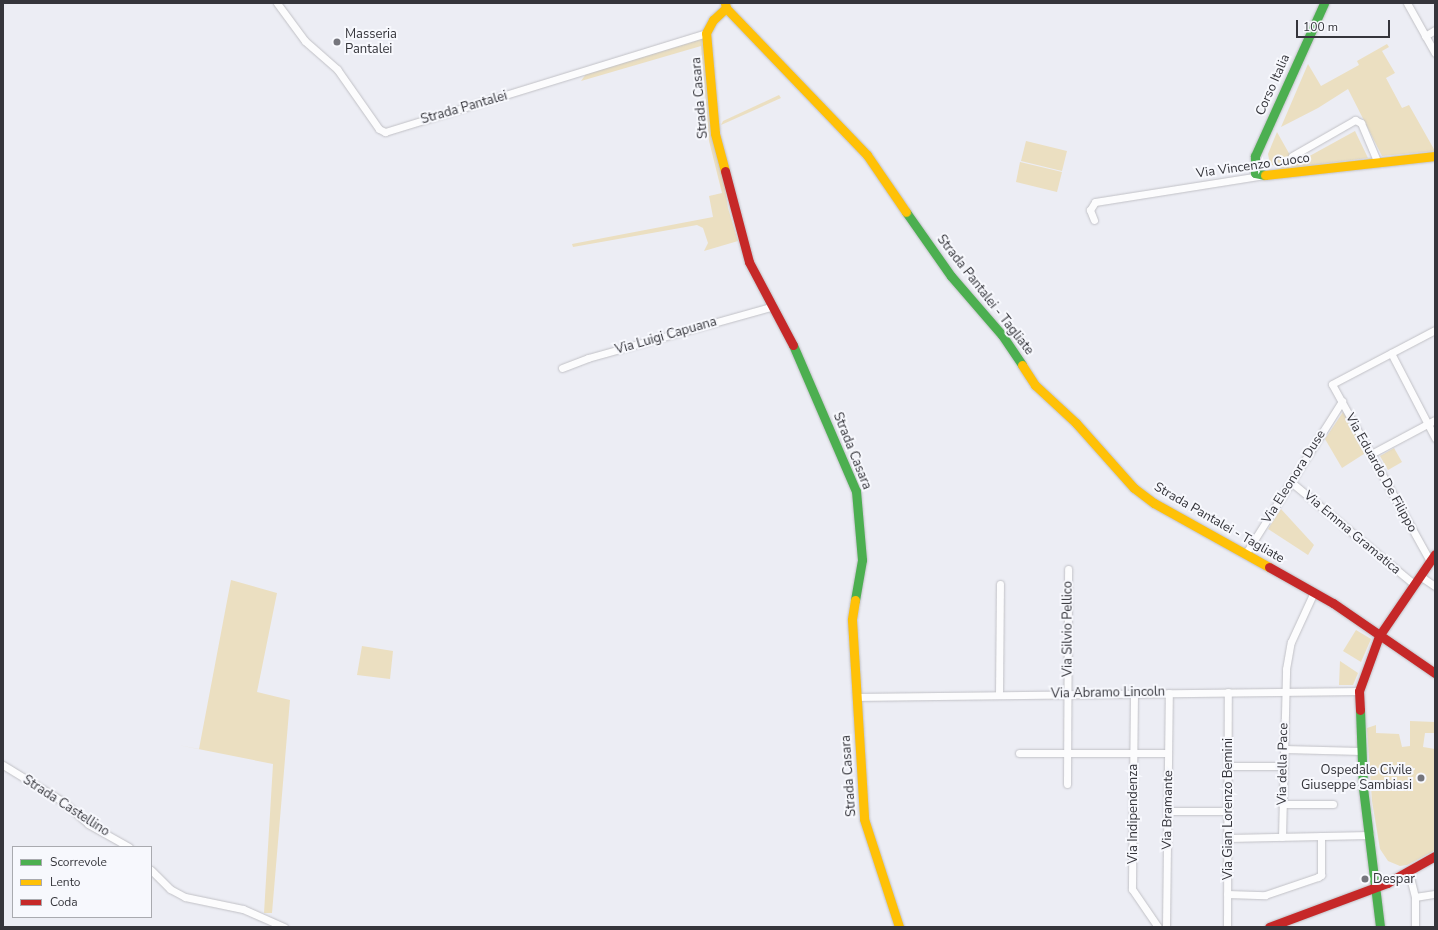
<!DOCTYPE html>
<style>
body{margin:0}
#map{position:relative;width:1438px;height:930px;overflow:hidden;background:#ecedf4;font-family:"Nunito Sans",sans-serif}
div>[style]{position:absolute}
.green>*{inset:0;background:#ebdfc1}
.roads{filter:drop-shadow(0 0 1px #c1c1c6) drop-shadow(0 0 1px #c1c1c6)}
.street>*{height:7px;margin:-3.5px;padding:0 3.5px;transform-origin:3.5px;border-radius:3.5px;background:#fcfcfd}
.fast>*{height:9px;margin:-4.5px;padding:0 4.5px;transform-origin:4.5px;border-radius:4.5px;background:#4caf50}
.slow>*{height:9px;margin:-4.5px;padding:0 4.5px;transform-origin:4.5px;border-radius:4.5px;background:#ffc107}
.jam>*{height:9px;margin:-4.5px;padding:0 4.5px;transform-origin:4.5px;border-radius:4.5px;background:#c62828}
.dots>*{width:11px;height:11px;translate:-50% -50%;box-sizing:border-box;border:2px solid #f7f8fd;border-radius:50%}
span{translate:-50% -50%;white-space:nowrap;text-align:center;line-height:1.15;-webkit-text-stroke:4px #f7f8fd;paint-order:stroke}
.poi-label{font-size:13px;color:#35353b}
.left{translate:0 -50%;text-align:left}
.right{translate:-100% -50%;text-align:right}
.street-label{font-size:13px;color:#35353b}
.frame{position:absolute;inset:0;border:4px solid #35353b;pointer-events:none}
.legend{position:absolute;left:12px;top:846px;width:140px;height:72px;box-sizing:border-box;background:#f7f8fd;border:1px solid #a9aaaf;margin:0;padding:5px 7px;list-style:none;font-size:12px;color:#35353b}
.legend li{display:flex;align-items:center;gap:8px;height:20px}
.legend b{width:20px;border:1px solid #a9aaaf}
.scale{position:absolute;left:1296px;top:20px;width:94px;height:18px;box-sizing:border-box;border:2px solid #35353b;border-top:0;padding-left:5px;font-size:12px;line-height:14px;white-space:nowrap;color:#35353b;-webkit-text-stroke:3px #f7f8fd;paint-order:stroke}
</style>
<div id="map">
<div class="green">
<i style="clip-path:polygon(702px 39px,728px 208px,738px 241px,704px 251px,708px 243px,703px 228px,697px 225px,573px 247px,572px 244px,713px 217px,709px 196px,722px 193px,709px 141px,701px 46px,581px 81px,586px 74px)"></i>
<i style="clip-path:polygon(1387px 44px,1389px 47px,1382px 51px,1395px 73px,1386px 78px,1402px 108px,1409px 105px,1435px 151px,1382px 156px,1348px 89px,1318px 108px,1281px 127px,1308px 64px,1321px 86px,1359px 65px,1357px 61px)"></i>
<i style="clip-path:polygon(779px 95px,781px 98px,721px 125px,723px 121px)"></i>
<i style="clip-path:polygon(1355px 131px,1368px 158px,1281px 169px,1270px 164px,1268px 154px,1277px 132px,1295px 164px)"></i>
<i style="clip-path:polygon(1026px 141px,1067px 151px,1062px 171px,1021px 161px)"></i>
<i style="clip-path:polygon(1020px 162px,1062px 172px,1057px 192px,1016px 182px)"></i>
<i style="clip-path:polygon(1343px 412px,1367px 452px,1342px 468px,1325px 439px)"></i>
<i style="clip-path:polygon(1394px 448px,1402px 462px,1388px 470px,1380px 456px)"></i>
<i style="clip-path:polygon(1281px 509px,1314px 545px,1308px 555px,1268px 529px)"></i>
<i style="clip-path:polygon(231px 580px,277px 593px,257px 692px,290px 700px,272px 913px,264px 913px,273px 764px,178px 745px,199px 749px)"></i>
<i style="clip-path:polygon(1356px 630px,1371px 639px,1361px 662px,1343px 651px)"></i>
<i style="clip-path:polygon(362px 646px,393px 651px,390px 679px,357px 675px)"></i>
<i style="clip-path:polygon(1340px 661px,1358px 673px,1353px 685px,1339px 685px)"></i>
<i style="clip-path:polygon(1410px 721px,1435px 722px,1435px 733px,1425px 733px,1423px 747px,1435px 749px,1435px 832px,1434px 851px,1407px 865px,1400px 866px,1388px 861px,1380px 849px,1372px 801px,1367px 728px,1376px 725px,1376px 733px,1399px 734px,1402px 747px,1410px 746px)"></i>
</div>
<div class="roads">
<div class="street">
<i style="left:277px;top:3px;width:47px;rotate:53.6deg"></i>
<i style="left:305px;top:41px;width:43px;rotate:41.2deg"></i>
<i style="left:337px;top:69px;width:73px;rotate:55deg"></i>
<i style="left:379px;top:129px;width:7px;rotate:27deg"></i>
<i style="left:385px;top:132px;width:336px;rotate:-17.1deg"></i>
<i style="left:1407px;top:3px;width:57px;rotate:60.8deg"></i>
<i style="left:1425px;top:36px;width:12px;rotate:-31deg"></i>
<i style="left:1292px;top:156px;width:73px;rotate:-29.7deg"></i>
<i style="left:1355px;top:120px;width:7px;rotate:27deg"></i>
<i style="left:1361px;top:123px;width:43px;rotate:67deg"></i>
<i style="left:1094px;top:220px;width:11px;rotate:-112deg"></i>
<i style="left:1090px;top:210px;width:9px;rotate:-58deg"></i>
<i style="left:1095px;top:202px;width:167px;rotate:-9deg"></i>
<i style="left:1391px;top:353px;width:96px;rotate:62.6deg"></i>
<i style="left:562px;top:368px;width:28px;rotate:-21deg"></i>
<i style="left:588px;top:358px;width:190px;rotate:-15.6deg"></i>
<i style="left:1371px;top:454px;width:72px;rotate:-28deg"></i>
<i style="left:1291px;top:482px;width:160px;rotate:39.7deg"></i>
<i style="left:1246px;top:553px;width:180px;rotate:-57.7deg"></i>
<i style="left:1430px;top:561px;width:202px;rotate:-119deg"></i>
<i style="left:1332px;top:384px;width:116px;rotate:-27.7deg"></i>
<i style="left:1420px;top:576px;width:18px;rotate:34deg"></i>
<i style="left:1134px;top:693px;width:196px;rotate:90.6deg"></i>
<i style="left:1132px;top:889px;width:46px;rotate:55.6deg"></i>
<i style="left:999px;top:695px;width:111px;rotate:-89.5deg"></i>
<i style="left:857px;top:697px;width:502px;rotate:-0.68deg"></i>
<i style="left:1284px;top:749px;width:77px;rotate:1.5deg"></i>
<i style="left:1019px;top:753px;width:149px"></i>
<i style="left:3px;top:765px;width:69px;rotate:31.4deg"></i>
<i style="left:62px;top:801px;width:35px;rotate:41deg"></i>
<i style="left:88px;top:824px;width:47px;rotate:29.3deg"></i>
<i style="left:1228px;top:766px;width:55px"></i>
<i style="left:1067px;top:784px;width:215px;rotate:-89.7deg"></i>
<i style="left:1282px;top:804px;width:51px"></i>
<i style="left:1168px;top:811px;width:59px"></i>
<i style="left:1282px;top:837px;width:168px;rotate:-88.6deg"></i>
<i style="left:1286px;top:669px;width:27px;rotate:-80deg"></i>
<i style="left:1291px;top:642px;width:55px;rotate:-65.3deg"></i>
<i style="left:1228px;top:838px;width:142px;rotate:-1.2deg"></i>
<i style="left:151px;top:870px;width:27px;rotate:45deg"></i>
<i style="left:170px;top:889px;width:17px;rotate:28deg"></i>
<i style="left:185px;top:897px;width:59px;rotate:11.7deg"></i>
<i style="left:243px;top:909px;width:45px;rotate:23.7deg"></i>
<i style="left:1409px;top:873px;width:25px;rotate:76deg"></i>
<i style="left:1415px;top:897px;width:30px;rotate:90deg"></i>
<i style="left:1227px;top:894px;width:38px;rotate:2deg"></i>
<i style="left:1265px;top:895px;width:56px;rotate:-18.8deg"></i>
<i style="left:1318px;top:877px;width:4px;rotate:-34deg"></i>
<i style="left:1321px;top:875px;width:39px;rotate:-90deg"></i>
<i style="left:1415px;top:897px;width:20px;rotate:-9deg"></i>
<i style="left:1166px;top:927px;width:234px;rotate:-89.3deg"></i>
<i style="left:1227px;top:927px;width:235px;rotate:-89.8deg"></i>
</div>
<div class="fast">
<i style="left:1265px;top:175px;width:10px;rotate:-169deg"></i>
<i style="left:1255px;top:173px;width:17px;rotate:-90deg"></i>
<i style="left:1255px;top:156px;width:168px;rotate:-65.7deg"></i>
<i style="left:906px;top:212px;width:78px;rotate:54.9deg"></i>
<i style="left:951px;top:276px;width:78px;rotate:49.2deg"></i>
<i style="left:1002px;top:335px;width:36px;rotate:56deg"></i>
<i style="left:793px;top:345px;width:159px;rotate:66.7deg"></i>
<i style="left:856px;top:491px;width:69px;rotate:85deg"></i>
<i style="left:862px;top:560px;width:41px;rotate:99.9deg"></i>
<i style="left:1360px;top:710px;width:78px;rotate:87.8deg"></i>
<i style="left:1363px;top:788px;width:140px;rotate:83deg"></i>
</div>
<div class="slow">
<i style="left:725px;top:3px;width:5px;rotate:79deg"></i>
<i style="left:726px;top:8px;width:204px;rotate:46.2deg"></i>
<i style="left:867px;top:155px;width:69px;rotate:55.6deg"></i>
<i style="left:725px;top:171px;width:39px;rotate:-105deg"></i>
<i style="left:715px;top:133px;width:100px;rotate:-95.1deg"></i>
<i style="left:706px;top:33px;width:15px;rotate:-62deg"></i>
<i style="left:713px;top:20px;width:18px;rotate:-43deg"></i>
<i style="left:1265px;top:175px;width:171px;rotate:-6.4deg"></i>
<i style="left:1022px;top:365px;width:24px;rotate:57deg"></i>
<i style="left:1035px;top:385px;width:56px;rotate:42.8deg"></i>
<i style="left:1076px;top:423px;width:87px;rotate:48.3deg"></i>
<i style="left:1134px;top:488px;width:25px;rotate:37deg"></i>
<i style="left:1154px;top:503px;width:132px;rotate:29.1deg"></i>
<i style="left:855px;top:600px;width:20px;rotate:99deg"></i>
<i style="left:852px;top:620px;width:199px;rotate:86.5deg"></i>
<i style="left:864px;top:819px;width:114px;rotate:72deg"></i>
</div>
<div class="jam">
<i style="left:725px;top:171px;width:94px;rotate:75.2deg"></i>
<i style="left:749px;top:262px;width:94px;rotate:62.1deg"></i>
<i style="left:1269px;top:567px;width:73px;rotate:29.4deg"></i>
<i style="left:1333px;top:603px;width:124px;rotate:34.5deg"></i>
<i style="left:1360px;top:710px;width:19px;rotate:-93deg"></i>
<i style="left:1359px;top:691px;width:59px;rotate:-70deg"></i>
<i style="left:1379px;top:636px;width:99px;rotate:-55.7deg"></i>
<i style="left:1269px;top:927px;width:126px;rotate:-20.4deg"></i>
<i style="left:1387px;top:883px;width:55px;rotate:-29.4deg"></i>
</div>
</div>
<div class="dots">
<i style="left:337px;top:42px;background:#75757c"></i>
<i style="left:1421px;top:778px;background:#75757c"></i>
<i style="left:1365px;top:879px;background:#75757c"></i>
</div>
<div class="poi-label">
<span class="left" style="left:345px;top:42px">Masseria<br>Pantalei</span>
<span class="right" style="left:1412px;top:778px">Ospedale Civile<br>Giuseppe Sambiasi</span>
<span class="left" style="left:1373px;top:879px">Despar</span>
</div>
<div class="street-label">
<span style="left:1273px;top:85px;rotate:-66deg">Corso Italia</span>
<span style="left:700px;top:98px;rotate:-95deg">Strada Casara</span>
<span style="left:464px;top:108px;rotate:-16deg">Strada Pantalei</span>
<span style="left:1253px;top:166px;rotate:-8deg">Via Vincenzo Cuoco</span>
<span style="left:985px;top:295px;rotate:52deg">Strada Pantalei - Tagliate</span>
<span style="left:666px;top:336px;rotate:-16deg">Via Luigi Capuana</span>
<span style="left:852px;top:451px;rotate:68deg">Strada Casara</span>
<span style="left:1381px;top:473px;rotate:61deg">Via Eduardo De Filippo</span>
<span style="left:1294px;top:477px;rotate:-58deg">Via Eleonora Duse</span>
<span style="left:1219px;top:523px;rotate:30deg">Strada Pantalei - Tagliate</span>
<span style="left:1352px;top:533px;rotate:40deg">Via Emma Gramatica</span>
<span style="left:1068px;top:629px;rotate:-90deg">Via Silvio Pellico</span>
<span style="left:1108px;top:693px;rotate:-1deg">Via Abramo Lincoln</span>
<span style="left:1283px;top:764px;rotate:-89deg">Via della Pace</span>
<span style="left:849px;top:776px;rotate:-94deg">Strada Casara</span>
<span style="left:66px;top:806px;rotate:33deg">Strada Castellino</span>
<span style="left:1228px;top:809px;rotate:-90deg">Via Gian Lorenzo Bemini</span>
<span style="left:1168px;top:810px;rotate:-89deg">Via Bramante</span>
<span style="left:1133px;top:814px;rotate:-90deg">Via Indipendenza</span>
</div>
<div class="frame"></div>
<ul class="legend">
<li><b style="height:5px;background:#4caf50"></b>Scorrevole</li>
<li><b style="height:5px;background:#ffc107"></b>Lento</li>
<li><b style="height:5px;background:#c62828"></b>Coda</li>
</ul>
<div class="scale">100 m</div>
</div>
